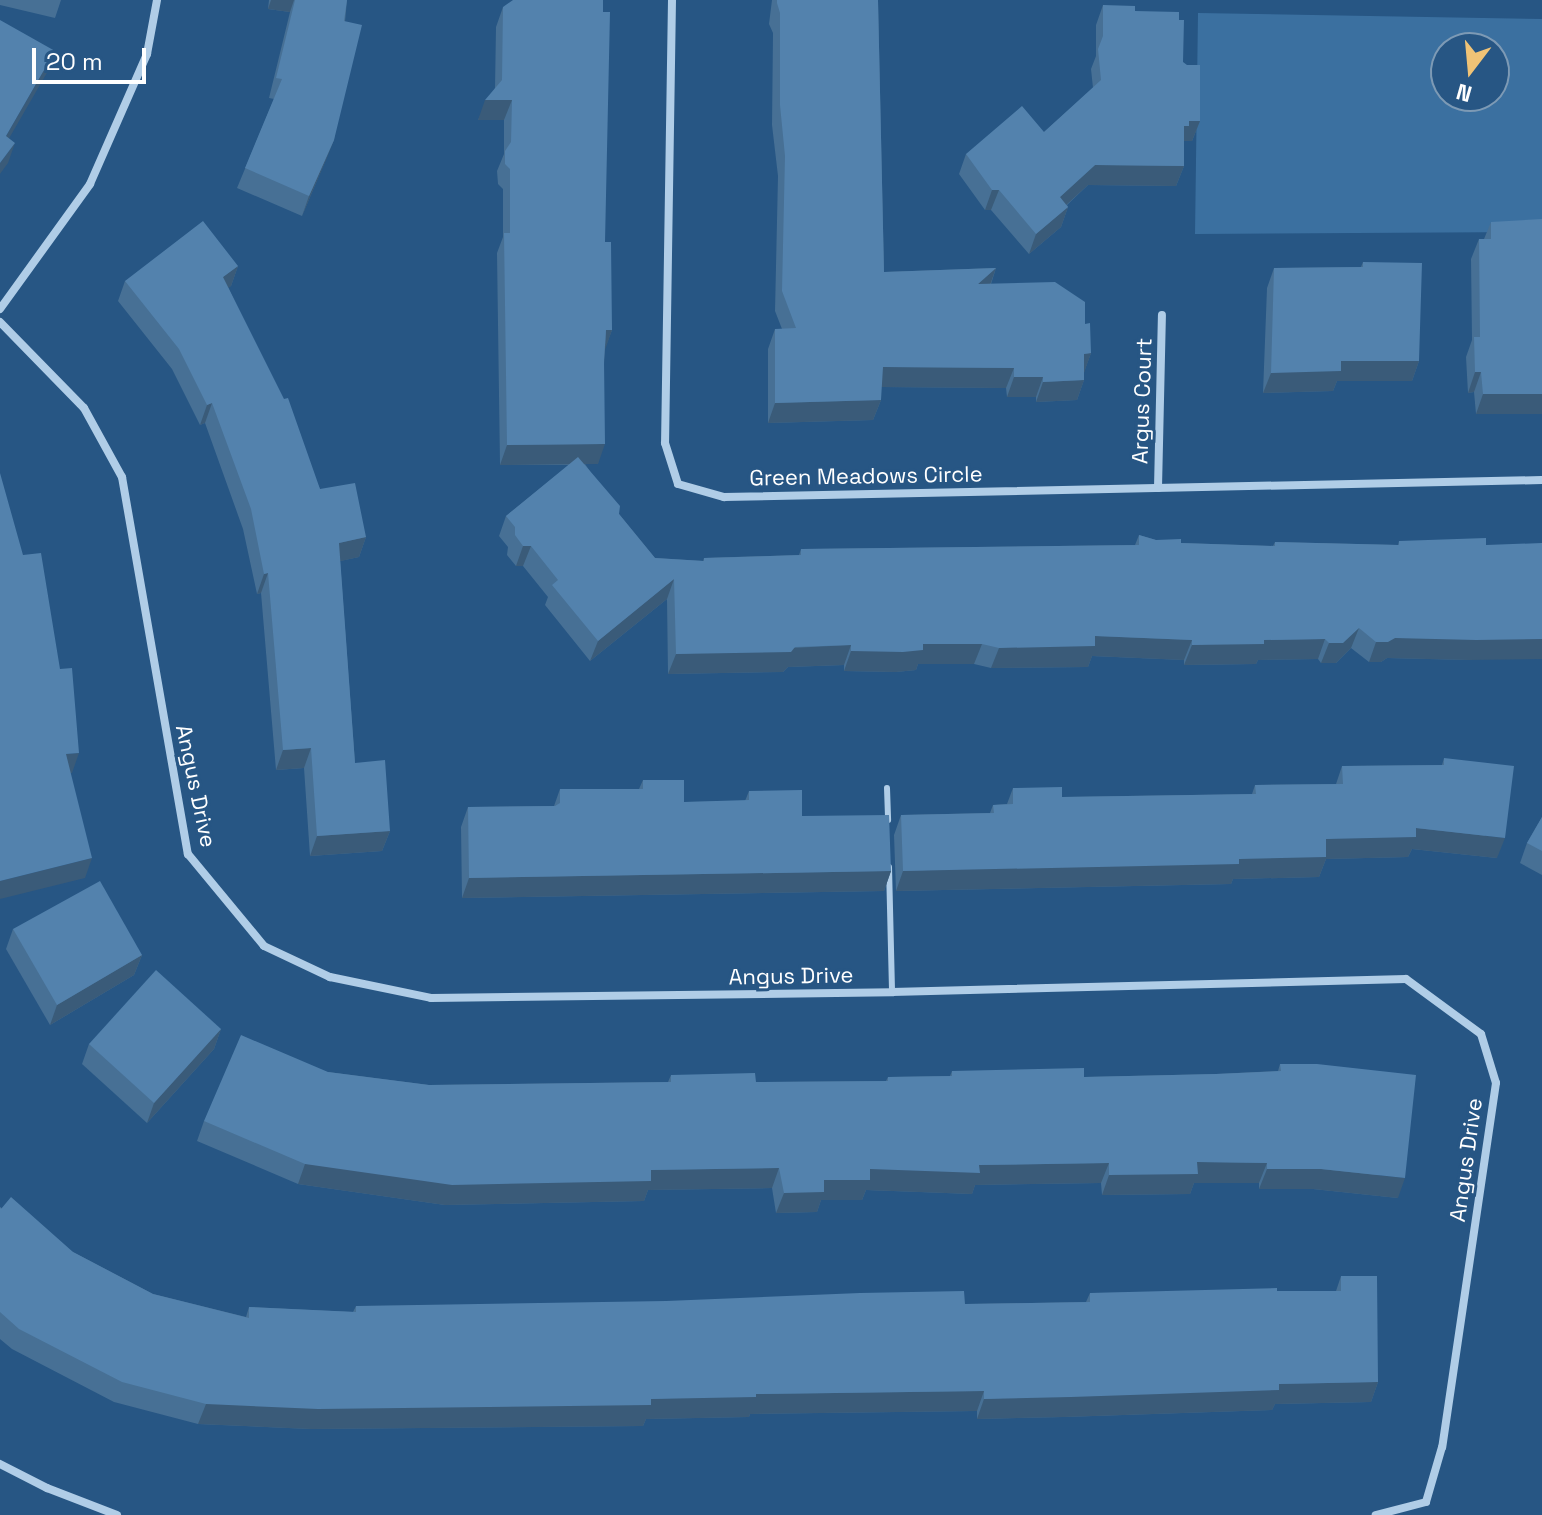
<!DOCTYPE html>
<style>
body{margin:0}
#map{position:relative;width:1542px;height:1515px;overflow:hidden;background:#275684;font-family:"Space Grotesk",sans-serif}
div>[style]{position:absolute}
.green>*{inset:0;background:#3b70a0}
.lane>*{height:6px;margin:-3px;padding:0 3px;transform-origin:3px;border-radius:3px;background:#b0cde7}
.street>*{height:8px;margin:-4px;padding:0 4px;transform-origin:4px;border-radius:4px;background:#b0cde7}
.wall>*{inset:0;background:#477095}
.shaded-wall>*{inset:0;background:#3a5b79}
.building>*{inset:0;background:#5382ad}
span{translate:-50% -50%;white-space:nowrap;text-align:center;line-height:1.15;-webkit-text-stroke:6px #275684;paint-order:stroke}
.street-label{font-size:22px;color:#fff}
.north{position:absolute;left:1430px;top:32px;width:80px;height:80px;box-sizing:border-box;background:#275684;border:2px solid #7d9ab5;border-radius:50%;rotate:196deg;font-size:22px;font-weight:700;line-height:32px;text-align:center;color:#fff}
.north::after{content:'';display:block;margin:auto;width:28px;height:36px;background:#f0c376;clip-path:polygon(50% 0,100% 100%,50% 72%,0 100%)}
.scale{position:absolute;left:32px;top:48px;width:114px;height:36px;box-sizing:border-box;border:4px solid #fff;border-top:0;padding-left:10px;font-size:24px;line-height:28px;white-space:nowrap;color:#fff;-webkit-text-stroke:6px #275684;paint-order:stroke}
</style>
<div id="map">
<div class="green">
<i style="clip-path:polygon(evenodd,1198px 13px,1542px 19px,1542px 232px,1195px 234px,1198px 13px,1446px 48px,1494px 48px,1494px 96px,1446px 96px,1446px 48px)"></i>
</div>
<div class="lane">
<i style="left:887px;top:788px;width:32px;rotate:88deg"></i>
<i style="left:889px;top:867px;width:125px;rotate:88.6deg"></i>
</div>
<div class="street">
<i style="left:672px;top:0;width:443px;rotate:90.9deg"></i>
<i style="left:665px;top:443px;width:43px;rotate:72.4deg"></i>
<i style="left:678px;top:484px;width:48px;rotate:15.8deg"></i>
<i style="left:724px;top:497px;width:818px;rotate:-1.19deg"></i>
<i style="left:0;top:309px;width:154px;rotate:-54.2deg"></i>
<i style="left:90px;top:184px;width:142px;rotate:-66.3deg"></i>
<i style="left:147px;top:54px;width:55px;rotate:-79.5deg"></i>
<i style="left:0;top:322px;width:120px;rotate:45.7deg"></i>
<i style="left:84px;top:408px;width:79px;rotate:61.2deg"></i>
<i style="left:122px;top:477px;width:383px;rotate:80.1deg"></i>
<i style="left:188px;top:854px;width:119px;rotate:50.4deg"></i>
<i style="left:264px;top:946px;width:73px;rotate:25.2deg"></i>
<i style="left:330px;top:977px;width:103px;rotate:11.7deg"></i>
<i style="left:431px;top:998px;width:461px;rotate:-0.7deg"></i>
<i style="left:892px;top:992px;width:514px;rotate:-1.45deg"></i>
<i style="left:1406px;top:979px;width:93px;rotate:36.3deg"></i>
<i style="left:1481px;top:1034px;width:51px;rotate:73deg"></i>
<i style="left:1496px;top:1083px;width:368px;rotate:98.4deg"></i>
<i style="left:1442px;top:1447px;width:57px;rotate:106.2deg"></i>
<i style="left:1426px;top:1502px;width:52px;rotate:165.4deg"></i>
<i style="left:1158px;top:488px;width:173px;rotate:-88.7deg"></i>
<i style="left:0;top:1464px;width:53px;rotate:27.1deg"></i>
<i style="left:47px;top:1488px;width:75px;rotate:21.1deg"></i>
</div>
<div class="wall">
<i style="clip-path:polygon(0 0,61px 0,55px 18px,0 5px)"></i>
<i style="clip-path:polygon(269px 0,347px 0,334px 140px,302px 216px,237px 188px,274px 99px,269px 98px,290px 12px,268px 9px)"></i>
<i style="clip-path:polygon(772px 0,878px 0,884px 272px,996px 268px,991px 284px,1085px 324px,1091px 353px,1084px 372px,1084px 380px,1077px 400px,1036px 402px,1036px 397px,1007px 397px,1006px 388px,881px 387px,881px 400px,873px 420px,768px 423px,768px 349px,775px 329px,782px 329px,775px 311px,778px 176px,772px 125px,773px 33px,769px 24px)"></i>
<i style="clip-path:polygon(1103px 5px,1179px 20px,1183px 62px,1200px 121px,1192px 141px,1184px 141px,1184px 166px,1176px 186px,1088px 185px,1067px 205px,1068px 207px,1061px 227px,1029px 254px,991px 210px,985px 210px,959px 174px,966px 154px,1044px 132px,1093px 88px,1091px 69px,1096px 56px,1096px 25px)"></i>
<i style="clip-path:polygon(503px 7px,605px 242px,612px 330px,605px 348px,598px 464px,585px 464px,619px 514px,655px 558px,703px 561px,704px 558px,799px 555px,801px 549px,1135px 545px,1139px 535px,1156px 540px,1181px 543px,1273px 546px,1275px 542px,1398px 545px,1399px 541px,1469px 660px,1387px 658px,1381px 662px,1369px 662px,1351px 648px,1336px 663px,1321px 663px,1318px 659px,1258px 660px,1256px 664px,1184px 665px,1184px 660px,1092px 656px,1088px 667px,991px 668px,974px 664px,918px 664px,916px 670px,896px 672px,844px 671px,844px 665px,788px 667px,783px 672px,668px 674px,667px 599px,590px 661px,545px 605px,548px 597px,523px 566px,516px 566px,507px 555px,508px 547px,499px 536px,506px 516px,569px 465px,500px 465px,497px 253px,503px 237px,503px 189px,498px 184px,497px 171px,504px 154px,504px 120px,478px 120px,495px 88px,496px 27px)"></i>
<i style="clip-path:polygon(1491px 222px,1542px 414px,1476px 414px,1474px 392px,1468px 393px,1466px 357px,1472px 340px,1471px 259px,1479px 239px,1484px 239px)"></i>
<i style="clip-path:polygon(1363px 262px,1419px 361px,1412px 381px,1337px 381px,1333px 391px,1263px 393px,1267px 288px,1274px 268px,1361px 267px)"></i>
<i style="clip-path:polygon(238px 266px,231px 286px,228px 287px,320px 489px,366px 537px,359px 557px,340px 561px,355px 763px,390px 831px,382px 851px,310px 856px,304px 768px,276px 770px,261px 593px,257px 594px,243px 529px,205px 423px,200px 425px,172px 369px,118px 301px,125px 281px)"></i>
<i style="clip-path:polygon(1444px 758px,1497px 858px,1412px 849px,1408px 857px,1326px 859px,1319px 877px,1233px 879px,1231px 884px,896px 891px,894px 835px,901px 815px,990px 813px,993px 805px,1007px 804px,1013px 788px,1062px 797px,1252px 794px,1255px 785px,1336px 784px,1342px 766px,1442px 765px)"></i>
<i style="clip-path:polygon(643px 780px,684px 802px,745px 801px,749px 791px,802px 816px,891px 871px,884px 891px,462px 898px,461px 827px,468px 807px,554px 806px,560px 789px,639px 789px)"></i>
<i style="clip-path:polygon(1542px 817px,1542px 875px,1520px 863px,1527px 843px)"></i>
<i style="clip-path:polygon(13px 929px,142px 955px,134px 975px,50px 1025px,6px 949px)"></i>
<i style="clip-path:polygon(221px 1029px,214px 1049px,147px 1123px,82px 1064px,89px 1044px)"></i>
<i style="clip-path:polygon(1280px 1064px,1398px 1198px,1313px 1189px,1259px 1189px,1259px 1183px,1194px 1183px,1190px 1194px,1102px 1195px,1101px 1183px,975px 1185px,972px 1194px,866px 1190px,862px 1200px,821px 1200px,817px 1212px,776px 1213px,772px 1188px,648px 1190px,644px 1201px,445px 1205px,298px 1184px,197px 1141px,204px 1121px,328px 1072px,429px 1085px,668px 1082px,671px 1075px,756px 1082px,886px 1081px,888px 1077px,950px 1076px,952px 1071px,1084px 1077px,1216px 1074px,1278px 1071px)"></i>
<i style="clip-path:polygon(0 1207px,73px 1252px,153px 1294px,246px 1317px,249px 1307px,353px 1312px,356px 1306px,965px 1304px,1086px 1302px,1090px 1293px,1336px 1291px,1341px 1276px,1378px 1382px,1371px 1402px,1275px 1404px,1272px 1410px,1064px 1417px,977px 1419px,977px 1411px,750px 1414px,749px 1417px,646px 1419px,643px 1426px,311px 1429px,198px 1424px,114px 1402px,12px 1349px,0 1339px)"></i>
</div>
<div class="shaded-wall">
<i style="clip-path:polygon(271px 0,294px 0,290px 12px,268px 9px)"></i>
<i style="clip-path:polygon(55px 51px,48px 71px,0 154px,6px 136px)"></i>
<i style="clip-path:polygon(485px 100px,512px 100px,504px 120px,478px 120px)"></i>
<i style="clip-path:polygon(1189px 121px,1200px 121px,1192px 141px,1183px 141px,1184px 126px)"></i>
<i style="clip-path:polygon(334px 140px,326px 160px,302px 216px,309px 196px)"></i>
<i style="clip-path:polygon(15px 143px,8px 163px,0 174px,0 163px)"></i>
<i style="clip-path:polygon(1095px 165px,1184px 166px,1176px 186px,1088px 185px,1053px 217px,1060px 197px)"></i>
<i style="clip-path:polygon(992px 190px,999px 190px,991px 210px,985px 210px)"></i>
<i style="clip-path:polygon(1068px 207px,1061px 227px,1029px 254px,1036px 234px)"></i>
<i style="clip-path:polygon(238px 266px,231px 286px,216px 297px,223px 277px)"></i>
<i style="clip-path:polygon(996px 268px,989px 288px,978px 284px)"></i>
<i style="clip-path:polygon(606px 330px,612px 330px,605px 350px)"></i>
<i style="clip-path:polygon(1091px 353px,1084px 373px,1084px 354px)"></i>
<i style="clip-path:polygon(1341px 361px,1419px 361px,1412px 381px,1337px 381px,1333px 391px,1263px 393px,1271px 373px)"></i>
<i style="clip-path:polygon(883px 367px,1014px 368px,1006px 388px,875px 387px)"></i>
<i style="clip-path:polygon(1475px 372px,1481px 372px,1474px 392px,1468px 393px)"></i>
<i style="clip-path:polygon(1014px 377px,1043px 377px,1036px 397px,1007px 397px)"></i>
<i style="clip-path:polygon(1084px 380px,1077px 400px,1036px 402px,1043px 382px)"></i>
<i style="clip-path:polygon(1483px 394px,1542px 394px,1542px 414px,1476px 414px)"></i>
<i style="clip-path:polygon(881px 400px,873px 420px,768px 423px,775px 403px)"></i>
<i style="clip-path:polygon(212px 403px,205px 423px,200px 425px,207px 405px)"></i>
<i style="clip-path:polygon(605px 444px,598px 464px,500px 465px,507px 445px)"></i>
<i style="clip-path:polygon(366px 537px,359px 557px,332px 563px,339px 543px)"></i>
<i style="clip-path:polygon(523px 546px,531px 546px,523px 566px,516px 566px)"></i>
<i style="clip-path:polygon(268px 573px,261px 593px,257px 594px,264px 574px)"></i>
<i style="clip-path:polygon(674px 579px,667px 599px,590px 661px,598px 641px)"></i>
<i style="clip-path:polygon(1359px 628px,1351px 648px,1336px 663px,1321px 663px,1329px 643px)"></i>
<i style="clip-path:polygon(1095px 636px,1192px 640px,1184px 660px,1092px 656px,1088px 667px,991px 668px,999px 648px)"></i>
<i style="clip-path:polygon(1395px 638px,1542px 639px,1542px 659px,1469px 660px,1387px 658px,1381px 662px,1369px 662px,1376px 642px)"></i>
<i style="clip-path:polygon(1325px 639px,1318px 659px,1258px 660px,1256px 664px,1184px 665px,1192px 645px,1264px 640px)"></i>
<i style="clip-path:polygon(923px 644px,982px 644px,974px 664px,918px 664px,916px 670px,896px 672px,844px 671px,851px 651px)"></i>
<i style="clip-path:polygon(851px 645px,844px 665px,788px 667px,783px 672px,668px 674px,676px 654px)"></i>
<i style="clip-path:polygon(311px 748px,304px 768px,276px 770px,283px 750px)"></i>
<i style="clip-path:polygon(79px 753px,72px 773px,59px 774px,66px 754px)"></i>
<i style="clip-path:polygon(1416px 828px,1505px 838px,1497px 858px,1412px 849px,1408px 857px,1326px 859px,1319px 877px,1233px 879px,1231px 884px,896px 891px,903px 871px,1239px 859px,1326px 839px)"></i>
<i style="clip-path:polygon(390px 831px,382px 851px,310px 856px,317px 836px)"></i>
<i style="clip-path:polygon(92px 858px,85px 878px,0 899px,0 881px)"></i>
<i style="clip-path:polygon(891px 871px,884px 891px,462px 898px,469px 878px)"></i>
<i style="clip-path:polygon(142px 955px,134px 975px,50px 1025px,57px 1005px)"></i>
<i style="clip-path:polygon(221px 1029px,214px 1049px,147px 1123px,154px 1103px)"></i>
<i style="clip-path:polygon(1197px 1162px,1267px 1163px,1259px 1183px,1194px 1183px,1190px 1194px,1102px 1195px,1109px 1175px)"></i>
<i style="clip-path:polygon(1109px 1163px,1101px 1183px,975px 1185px,972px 1194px,866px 1190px,862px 1200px,821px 1200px,817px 1212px,776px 1213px,784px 1193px,824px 1180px,870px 1169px,979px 1165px)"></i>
<i style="clip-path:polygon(305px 1164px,651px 1170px,779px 1168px,772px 1188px,648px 1190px,644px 1201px,445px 1205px,298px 1184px)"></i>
<i style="clip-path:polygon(1267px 1169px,1321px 1169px,1405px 1178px,1398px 1198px,1313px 1189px,1259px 1189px)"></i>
<i style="clip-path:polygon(1378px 1382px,1371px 1402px,1275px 1404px,1272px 1410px,1064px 1417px,977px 1419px,984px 1399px,1279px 1384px)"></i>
<i style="clip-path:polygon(984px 1391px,977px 1411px,750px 1414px,749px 1417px,646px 1419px,643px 1426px,311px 1429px,198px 1424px,206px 1404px,651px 1399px,756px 1394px)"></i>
</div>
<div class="building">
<i style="clip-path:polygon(295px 0,347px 0,344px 21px,362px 25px,334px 140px,309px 196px,245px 168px,282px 79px,276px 78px)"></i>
<i style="clip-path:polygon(513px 0,603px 0,603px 12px,610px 12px,605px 242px,611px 242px,612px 330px,606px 330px,604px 360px,605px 444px,507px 445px,504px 233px,510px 233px,510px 169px,505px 164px,505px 151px,511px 142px,512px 100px,485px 100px,502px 80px,503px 7px)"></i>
<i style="clip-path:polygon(777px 0,878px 0,884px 272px,996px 268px,978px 284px,1055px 282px,1085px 302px,1085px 324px,1090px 323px,1091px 353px,1084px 354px,1084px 380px,1043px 382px,1043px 377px,1014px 377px,1014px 368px,883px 367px,881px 400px,775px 403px,775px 329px,796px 328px,782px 291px,785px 156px,780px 105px,780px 13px,777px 3px)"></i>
<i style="clip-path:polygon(1103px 5px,1135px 6px,1135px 11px,1179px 12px,1179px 20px,1184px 20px,1183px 62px,1187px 65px,1200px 65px,1200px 121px,1189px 121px,1189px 126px,1184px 126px,1184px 166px,1095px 165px,1060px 197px,1068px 207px,1036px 234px,999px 190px,992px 190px,966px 154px,1022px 106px,1044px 132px,1101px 80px,1098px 49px,1103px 36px)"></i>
<i style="clip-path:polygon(0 20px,55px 51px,6px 136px,15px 143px,0 163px)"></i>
<i style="clip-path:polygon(1542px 219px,1542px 394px,1483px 394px,1481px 372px,1475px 372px,1474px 337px,1480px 337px,1479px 239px,1491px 239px,1491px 222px)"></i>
<i style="clip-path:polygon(203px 221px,238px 266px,223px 277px,284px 399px,288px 398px,320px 489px,355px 483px,366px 537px,339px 543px,355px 763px,385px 760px,390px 831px,317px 836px,311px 748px,283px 750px,268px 573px,264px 574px,251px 509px,212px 403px,207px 405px,179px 349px,125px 281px)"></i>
<i style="clip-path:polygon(1363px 262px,1422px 263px,1419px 361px,1341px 361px,1341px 371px,1271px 373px,1274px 268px,1363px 267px)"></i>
<i style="clip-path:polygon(578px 457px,620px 506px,619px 514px,655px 558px,704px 561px,704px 558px,801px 555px,801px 549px,1139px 545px,1139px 535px,1156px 540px,1181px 539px,1181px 543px,1275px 546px,1275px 542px,1399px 545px,1399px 541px,1486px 538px,1486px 545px,1542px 543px,1542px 639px,1476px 640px,1395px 638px,1388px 642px,1376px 642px,1359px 628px,1343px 643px,1329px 643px,1325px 639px,1264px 640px,1264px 644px,1192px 645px,1192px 640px,1095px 636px,1095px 646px,999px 648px,982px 644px,923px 644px,923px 650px,903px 652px,851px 651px,851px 645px,795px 647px,791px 652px,676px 654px,674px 579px,598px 641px,552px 585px,558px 580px,531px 546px,523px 546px,515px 535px,515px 527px,506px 516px)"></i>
<i style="clip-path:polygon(0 473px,23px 555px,41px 553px,60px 669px,72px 668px,79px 753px,66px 754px,92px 858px,0 881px)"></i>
<i style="clip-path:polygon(1444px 758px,1514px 766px,1505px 838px,1416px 828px,1416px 837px,1326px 839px,1326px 857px,1239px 859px,1239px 864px,903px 871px,901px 815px,994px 813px,993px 805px,1013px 804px,1013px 788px,1062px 787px,1062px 797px,1256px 794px,1255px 785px,1343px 784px,1342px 766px,1444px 765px)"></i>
<i style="clip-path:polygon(643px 780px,684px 780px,684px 802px,749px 800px,749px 791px,802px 790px,802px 816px,889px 815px,891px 871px,469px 878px,468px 807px,555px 806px,560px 803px,560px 789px,643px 789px)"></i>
<i style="clip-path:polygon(1542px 817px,1542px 851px,1527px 843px)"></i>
<i style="clip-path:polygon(100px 881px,142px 955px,57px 1005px,13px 929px)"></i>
<i style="clip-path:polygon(156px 970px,221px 1029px,154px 1103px,89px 1044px)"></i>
<i style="clip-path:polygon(241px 1035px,328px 1072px,429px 1085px,671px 1082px,671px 1075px,755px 1073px,756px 1082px,888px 1081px,888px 1077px,952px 1076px,952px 1071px,1084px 1068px,1084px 1077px,1216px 1074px,1281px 1071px,1280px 1064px,1317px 1064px,1416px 1075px,1405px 1178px,1321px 1169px,1267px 1169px,1267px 1163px,1197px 1162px,1198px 1174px,1109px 1175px,1109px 1163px,979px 1165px,980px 1173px,870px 1169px,870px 1180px,824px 1180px,824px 1192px,784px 1193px,779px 1168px,651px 1170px,651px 1181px,452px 1185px,305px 1164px,204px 1121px)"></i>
<i style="clip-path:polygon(11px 1197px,73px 1252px,153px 1294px,249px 1318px,249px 1307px,356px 1312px,356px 1306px,666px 1301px,860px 1293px,964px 1291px,965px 1304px,1090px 1302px,1090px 1293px,1277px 1288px,1277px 1291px,1341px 1291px,1341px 1276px,1377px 1276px,1378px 1382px,1279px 1384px,1279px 1390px,1071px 1397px,984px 1399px,984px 1391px,756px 1394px,756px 1397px,651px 1399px,651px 1405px,318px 1409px,206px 1404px,122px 1382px,19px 1329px,0 1312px,0 1207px,1px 1209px)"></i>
</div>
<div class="street-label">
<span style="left:1142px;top:401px;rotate:-88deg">Argus Court</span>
<span style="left:866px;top:476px;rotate:-1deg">Green Meadows Circle</span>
<span style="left:196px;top:786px;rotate:78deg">Angus Drive</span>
<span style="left:791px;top:976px;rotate:-1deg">Angus Drive</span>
<span style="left:1466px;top:1160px;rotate:-82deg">Angus Drive</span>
</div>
<div class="north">N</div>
<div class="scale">20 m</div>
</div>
